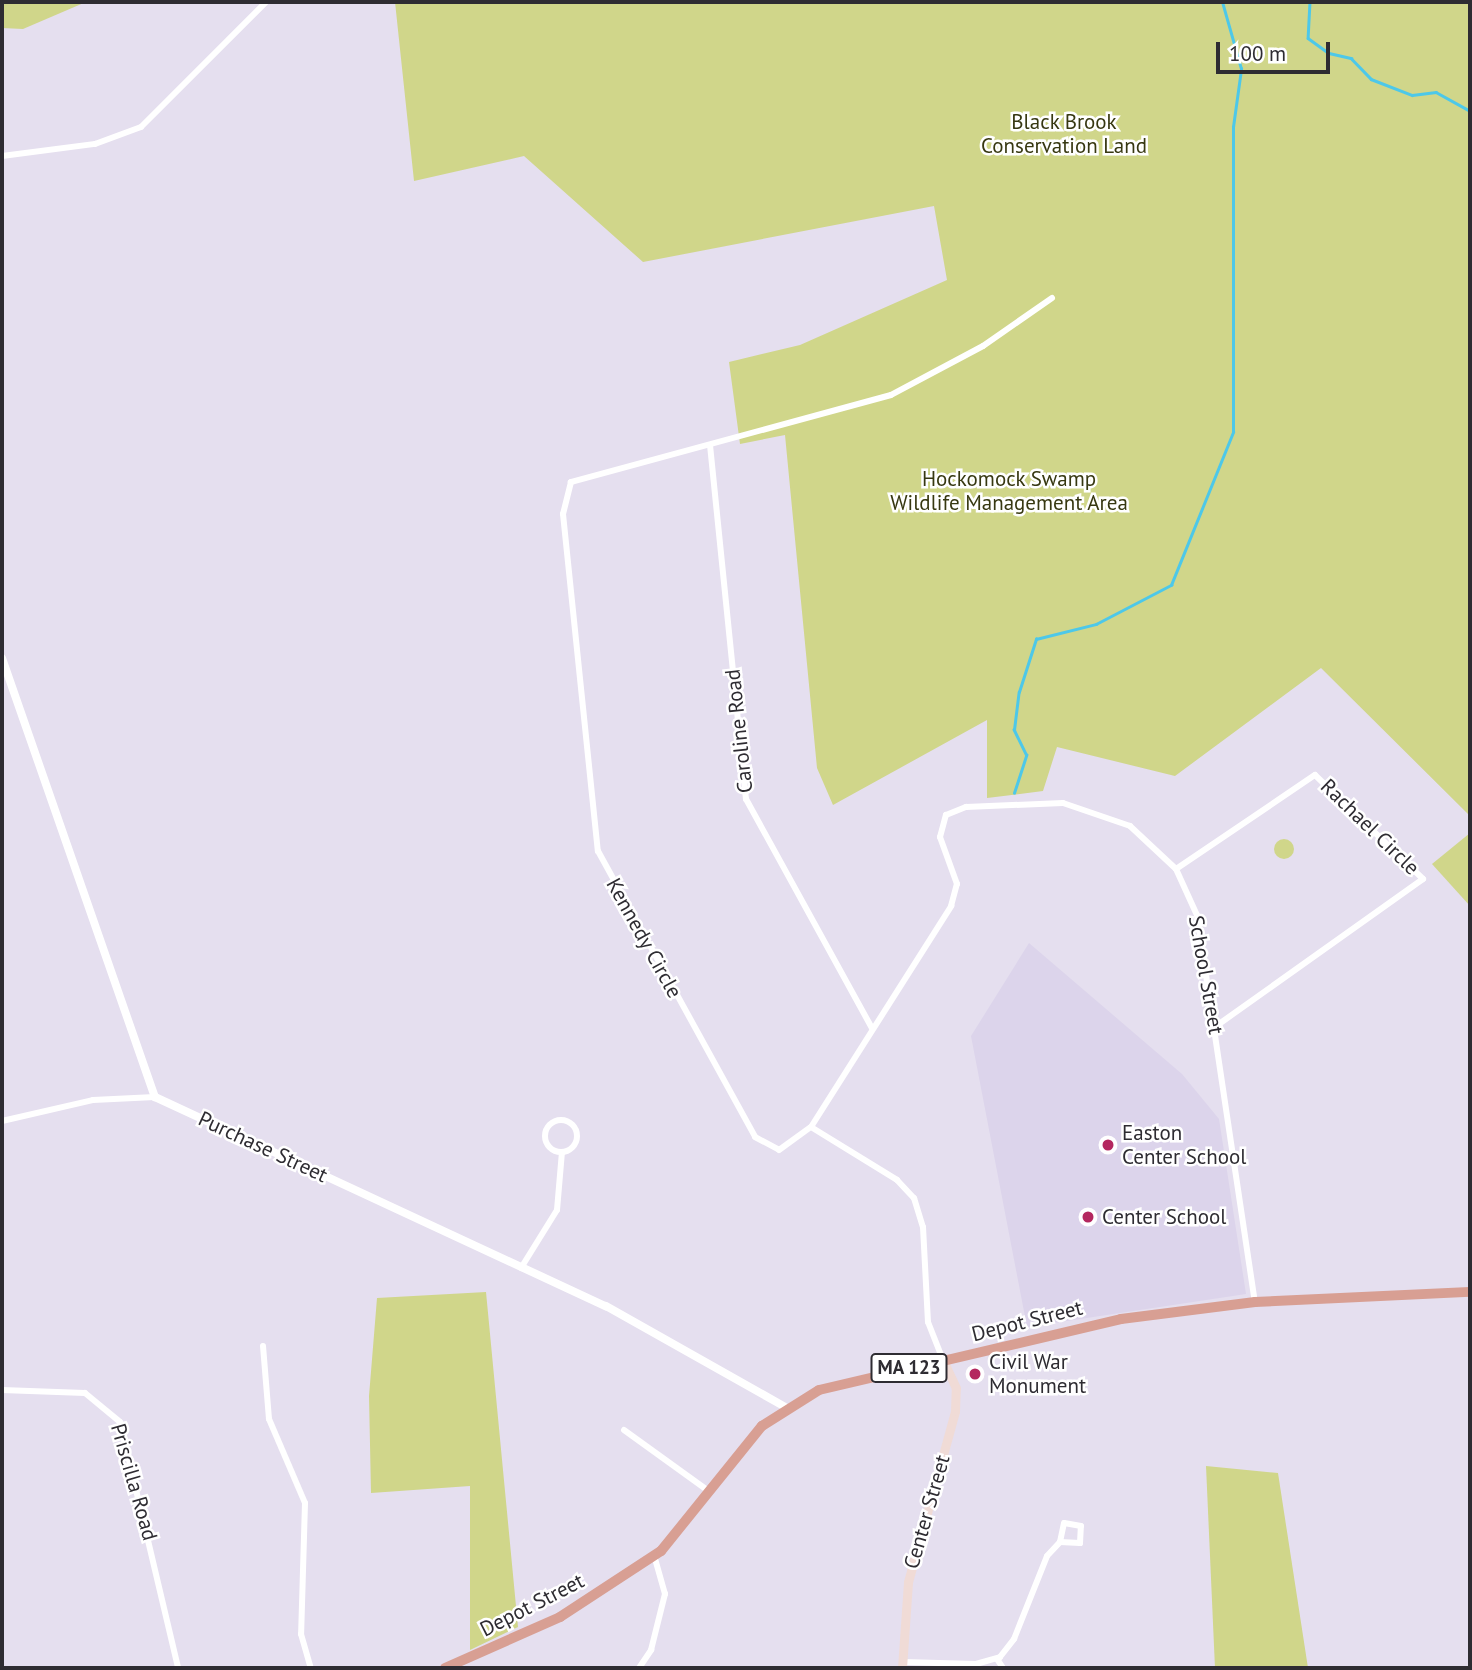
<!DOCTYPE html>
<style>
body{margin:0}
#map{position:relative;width:1472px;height:1670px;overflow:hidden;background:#e5dfef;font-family:"PT Sans",sans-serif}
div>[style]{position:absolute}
.built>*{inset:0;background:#dcd4eb}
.green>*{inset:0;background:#d0d68a}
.round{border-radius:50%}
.stream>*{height:2.5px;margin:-1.25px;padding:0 1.25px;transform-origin:1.25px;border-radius:1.25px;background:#4dc8e9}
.minor>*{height:6px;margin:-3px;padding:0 3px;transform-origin:3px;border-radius:3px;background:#fff}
.minor>.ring{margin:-3px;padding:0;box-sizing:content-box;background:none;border:6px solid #fff;border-radius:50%}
.tertiary>*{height:8px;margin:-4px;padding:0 4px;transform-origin:4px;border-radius:4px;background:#fff}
.secondary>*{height:9px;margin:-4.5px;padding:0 4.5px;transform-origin:4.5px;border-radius:4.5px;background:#f0dbd6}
.trunk>*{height:10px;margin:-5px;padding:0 5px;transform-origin:5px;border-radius:5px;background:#d89f93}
.dots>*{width:19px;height:19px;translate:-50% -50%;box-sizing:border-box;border:4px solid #fff;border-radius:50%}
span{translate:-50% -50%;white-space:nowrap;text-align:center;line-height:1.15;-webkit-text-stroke:5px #fff;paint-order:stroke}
.shield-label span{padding:2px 5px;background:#fff;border:2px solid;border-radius:5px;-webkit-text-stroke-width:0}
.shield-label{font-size:19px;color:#2e2c32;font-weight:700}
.park-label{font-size:21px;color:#373811}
.street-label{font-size:21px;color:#2e2c32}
.poi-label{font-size:21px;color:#2e2c32}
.left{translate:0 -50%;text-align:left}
.frame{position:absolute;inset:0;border:4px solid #2e2c32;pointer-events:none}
.scale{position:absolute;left:1216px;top:42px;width:114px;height:32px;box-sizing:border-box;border:4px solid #2e2c32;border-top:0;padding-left:9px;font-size:21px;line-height:24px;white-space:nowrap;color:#2e2c32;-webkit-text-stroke:5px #fff;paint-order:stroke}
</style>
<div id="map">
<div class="built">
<i style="clip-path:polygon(1029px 943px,1182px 1074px,1219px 1119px,1246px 1294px,1027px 1327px,971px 1036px)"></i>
</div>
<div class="green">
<i style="clip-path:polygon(2px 2px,86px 2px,23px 29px,2px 28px)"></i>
<i style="clip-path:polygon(395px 2px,1470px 2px,1470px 816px,1321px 668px,1175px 776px,1057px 747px,1043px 791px,987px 798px,987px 720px,833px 805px,817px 768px,785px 435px,740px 444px,729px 362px,800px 345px,947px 280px,934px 206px,643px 262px,524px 156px,414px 181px)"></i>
<i style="clip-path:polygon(1470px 833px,1470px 906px,1432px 864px)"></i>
<i class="round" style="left:1274px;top:839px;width:20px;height:20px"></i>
<i style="clip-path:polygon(486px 1292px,518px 1627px,470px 1650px,470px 1486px,371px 1493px,369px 1396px,377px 1298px)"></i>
<i style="clip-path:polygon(1206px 1466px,1278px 1473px,1308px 1668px,1215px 1668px)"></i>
</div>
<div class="stream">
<i style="left:1310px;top:2px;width:36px;rotate:93deg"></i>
<i style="left:1308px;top:38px;width:26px;rotate:36deg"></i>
<i style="left:1329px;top:53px;width:23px;rotate:13deg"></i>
<i style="left:1351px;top:58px;width:29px;rotate:46deg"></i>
<i style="left:1371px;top:79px;width:44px;rotate:21.3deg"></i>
<i style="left:1412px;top:95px;width:24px;rotate:-7deg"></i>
<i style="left:1436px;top:92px;width:39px;rotate:29deg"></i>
<i style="left:1014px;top:793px;width:40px;rotate:-72deg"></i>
<i style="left:1026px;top:755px;width:28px;rotate:-116deg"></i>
<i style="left:1014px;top:730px;width:38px;rotate:-83deg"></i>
<i style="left:1019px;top:692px;width:56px;rotate:-72.2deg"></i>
<i style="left:1036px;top:639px;width:62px;rotate:-14deg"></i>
<i style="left:1096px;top:624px;width:85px;rotate:-27.5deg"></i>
<i style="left:1171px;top:585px;width:165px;rotate:-67.9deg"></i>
<i style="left:1233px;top:432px;width:305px;rotate:-90deg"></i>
<i style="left:1233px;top:127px;width:59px;rotate:-82.1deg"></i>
<i style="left:1241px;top:69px;width:70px;rotate:-105.8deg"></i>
</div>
<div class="minor">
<i style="left:2px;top:156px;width:94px;rotate:-7.4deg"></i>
<i style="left:95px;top:144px;width:49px;rotate:-20.3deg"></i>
<i style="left:141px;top:127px;width:177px;rotate:-45deg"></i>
<i style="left:1052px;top:298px;width:84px;rotate:145.2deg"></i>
<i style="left:983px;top:346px;width:104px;rotate:152deg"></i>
<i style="left:891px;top:395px;width:332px;rotate:164.8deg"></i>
<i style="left:571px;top:482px;width:33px;rotate:104deg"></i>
<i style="left:563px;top:514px;width:339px;rotate:84.1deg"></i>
<i style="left:598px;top:851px;width:326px;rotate:61.2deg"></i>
<i style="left:755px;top:1137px;width:27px;rotate:28deg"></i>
<i style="left:779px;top:1150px;width:39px;rotate:-36deg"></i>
<i style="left:811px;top:1127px;width:262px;rotate:-57.6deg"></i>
<i style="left:951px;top:906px;width:23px;rotate:-75deg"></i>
<i style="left:957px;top:884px;width:50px;rotate:-109.9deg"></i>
<i style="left:940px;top:837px;width:23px;rotate:-75deg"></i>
<i style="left:946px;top:815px;width:22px;rotate:-22deg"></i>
<i style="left:966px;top:807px;width:97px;rotate:-2.4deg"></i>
<i style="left:1063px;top:803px;width:71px;rotate:18.9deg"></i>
<i style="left:1130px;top:826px;width:63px;rotate:43.1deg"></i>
<i style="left:1176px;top:869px;width:51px;rotate:65.5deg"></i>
<i style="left:1197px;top:915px;width:391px;rotate:81.5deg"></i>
<i style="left:710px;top:445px;width:356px;rotate:84.2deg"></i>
<i style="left:746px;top:799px;width:261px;rotate:61.2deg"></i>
<i style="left:1176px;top:869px;width:168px;rotate:-34.1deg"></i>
<i style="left:1315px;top:775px;width:150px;rotate:43.9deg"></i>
<i style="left:1423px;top:879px;width:255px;rotate:144.6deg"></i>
<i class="ring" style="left:545px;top:1120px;width:26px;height:26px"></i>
<i style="left:2px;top:1121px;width:93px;rotate:-13deg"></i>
<i style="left:93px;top:1100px;width:62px;rotate:-2.8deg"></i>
<i style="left:811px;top:1127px;width:101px;rotate:31.6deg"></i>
<i style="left:897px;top:1180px;width:25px;rotate:47deg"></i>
<i style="left:914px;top:1198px;width:30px;rotate:73deg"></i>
<i style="left:923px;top:1227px;width:95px;rotate:87deg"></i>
<i style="left:928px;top:1322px;width:41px;rotate:68.5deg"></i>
<i style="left:521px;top:1268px;width:68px;rotate:-58.2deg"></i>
<i style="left:557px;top:1210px;width:58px;rotate:-85.1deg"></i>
<i style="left:263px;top:1346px;width:73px;rotate:85.3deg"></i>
<i style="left:269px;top:1419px;width:91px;rotate:66.8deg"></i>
<i style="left:305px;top:1503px;width:131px;rotate:91.7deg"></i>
<i style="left:301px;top:1634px;width:35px;rotate:74deg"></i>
<i style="left:2px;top:1390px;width:83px;rotate:2.1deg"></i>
<i style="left:85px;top:1393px;width:45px;rotate:39.6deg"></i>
<i style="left:120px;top:1422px;width:253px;rotate:76.7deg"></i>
<i style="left:624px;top:1430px;width:106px;rotate:35.8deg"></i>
<i style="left:997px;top:1659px;width:11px;rotate:56deg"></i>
<i style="left:902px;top:1662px;width:74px;rotate:1.5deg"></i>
<i style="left:976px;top:1664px;width:25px;rotate:-16deg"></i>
<i style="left:1000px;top:1657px;width:23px;rotate:-52deg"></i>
<i style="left:1014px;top:1639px;width:89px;rotate:-68.3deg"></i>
<i style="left:1047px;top:1556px;width:19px;rotate:-47deg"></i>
<i style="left:1060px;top:1542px;width:20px;rotate:3deg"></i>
<i style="left:1080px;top:1543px;width:17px;rotate:-87deg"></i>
<i style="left:1081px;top:1526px;width:17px;rotate:-170deg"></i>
<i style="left:1064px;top:1523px;width:19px;rotate:102deg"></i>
<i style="left:639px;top:1668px;width:22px;rotate:-56deg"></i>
<i style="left:651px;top:1650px;width:58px;rotate:-76deg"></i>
<i style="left:665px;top:1594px;width:41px;rotate:-105.8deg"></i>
</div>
<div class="tertiary">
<i style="left:2px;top:658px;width:465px;rotate:70.8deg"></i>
<i style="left:155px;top:1097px;width:497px;rotate:24.9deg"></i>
<i style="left:606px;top:1306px;width:206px;rotate:29.4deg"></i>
</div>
<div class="secondary">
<i style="left:902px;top:1668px;width:86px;rotate:-86deg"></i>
<i style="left:908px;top:1582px;width:177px;rotate:-74.6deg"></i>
<i style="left:955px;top:1411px;width:23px;rotate:-88deg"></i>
<i style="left:956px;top:1388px;width:31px;rotate:-115deg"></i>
</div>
<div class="trunk">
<i style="left:445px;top:1668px;width:126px;rotate:-23.9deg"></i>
<i style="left:560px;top:1617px;width:121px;rotate:-33.2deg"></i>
<i style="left:661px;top:1551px;width:161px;rotate:-51.1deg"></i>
<i style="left:762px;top:1426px;width:67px;rotate:-32.3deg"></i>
<i style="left:819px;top:1390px;width:310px;rotate:-13.2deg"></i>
<i style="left:1121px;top:1319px;width:135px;rotate:-7.2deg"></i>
<i style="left:1255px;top:1302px;width:215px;rotate:-2.7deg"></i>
</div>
<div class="dots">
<i style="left:1108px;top:1145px;background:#b4275f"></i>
<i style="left:1088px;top:1217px;background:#b4275f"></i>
<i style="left:975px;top:1374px;background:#b4275f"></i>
</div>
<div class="shield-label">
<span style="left:909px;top:1368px">MA 123</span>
</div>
<div class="park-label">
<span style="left:1064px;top:134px">Black Brook<br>Conservation Land</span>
<span style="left:1009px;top:491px">Hockomock Swamp<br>Wildlife Management Area</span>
</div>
<div class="street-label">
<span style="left:739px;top:731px;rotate:-96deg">Caroline Road</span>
<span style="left:1370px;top:827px;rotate:44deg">Rachael Circle</span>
<span style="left:644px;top:938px;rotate:61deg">Kennedy Circle</span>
<span style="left:1206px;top:975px;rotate:80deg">School Street</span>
<span style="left:263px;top:1147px;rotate:25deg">Purchase Street</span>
<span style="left:1027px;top:1321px;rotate:-14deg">Depot Street</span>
<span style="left:134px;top:1482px;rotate:74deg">Priscilla Road</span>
<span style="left:927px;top:1512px;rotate:-74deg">Center Street</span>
<span style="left:532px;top:1605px;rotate:-27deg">Depot Street</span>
</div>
<div class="poi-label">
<span class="left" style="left:1122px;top:1145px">Easton<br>Center School</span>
<span class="left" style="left:1102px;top:1217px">Center School</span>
<span class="left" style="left:989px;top:1374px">Civil War<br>Monument</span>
</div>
<div class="frame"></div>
<div class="scale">100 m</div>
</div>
